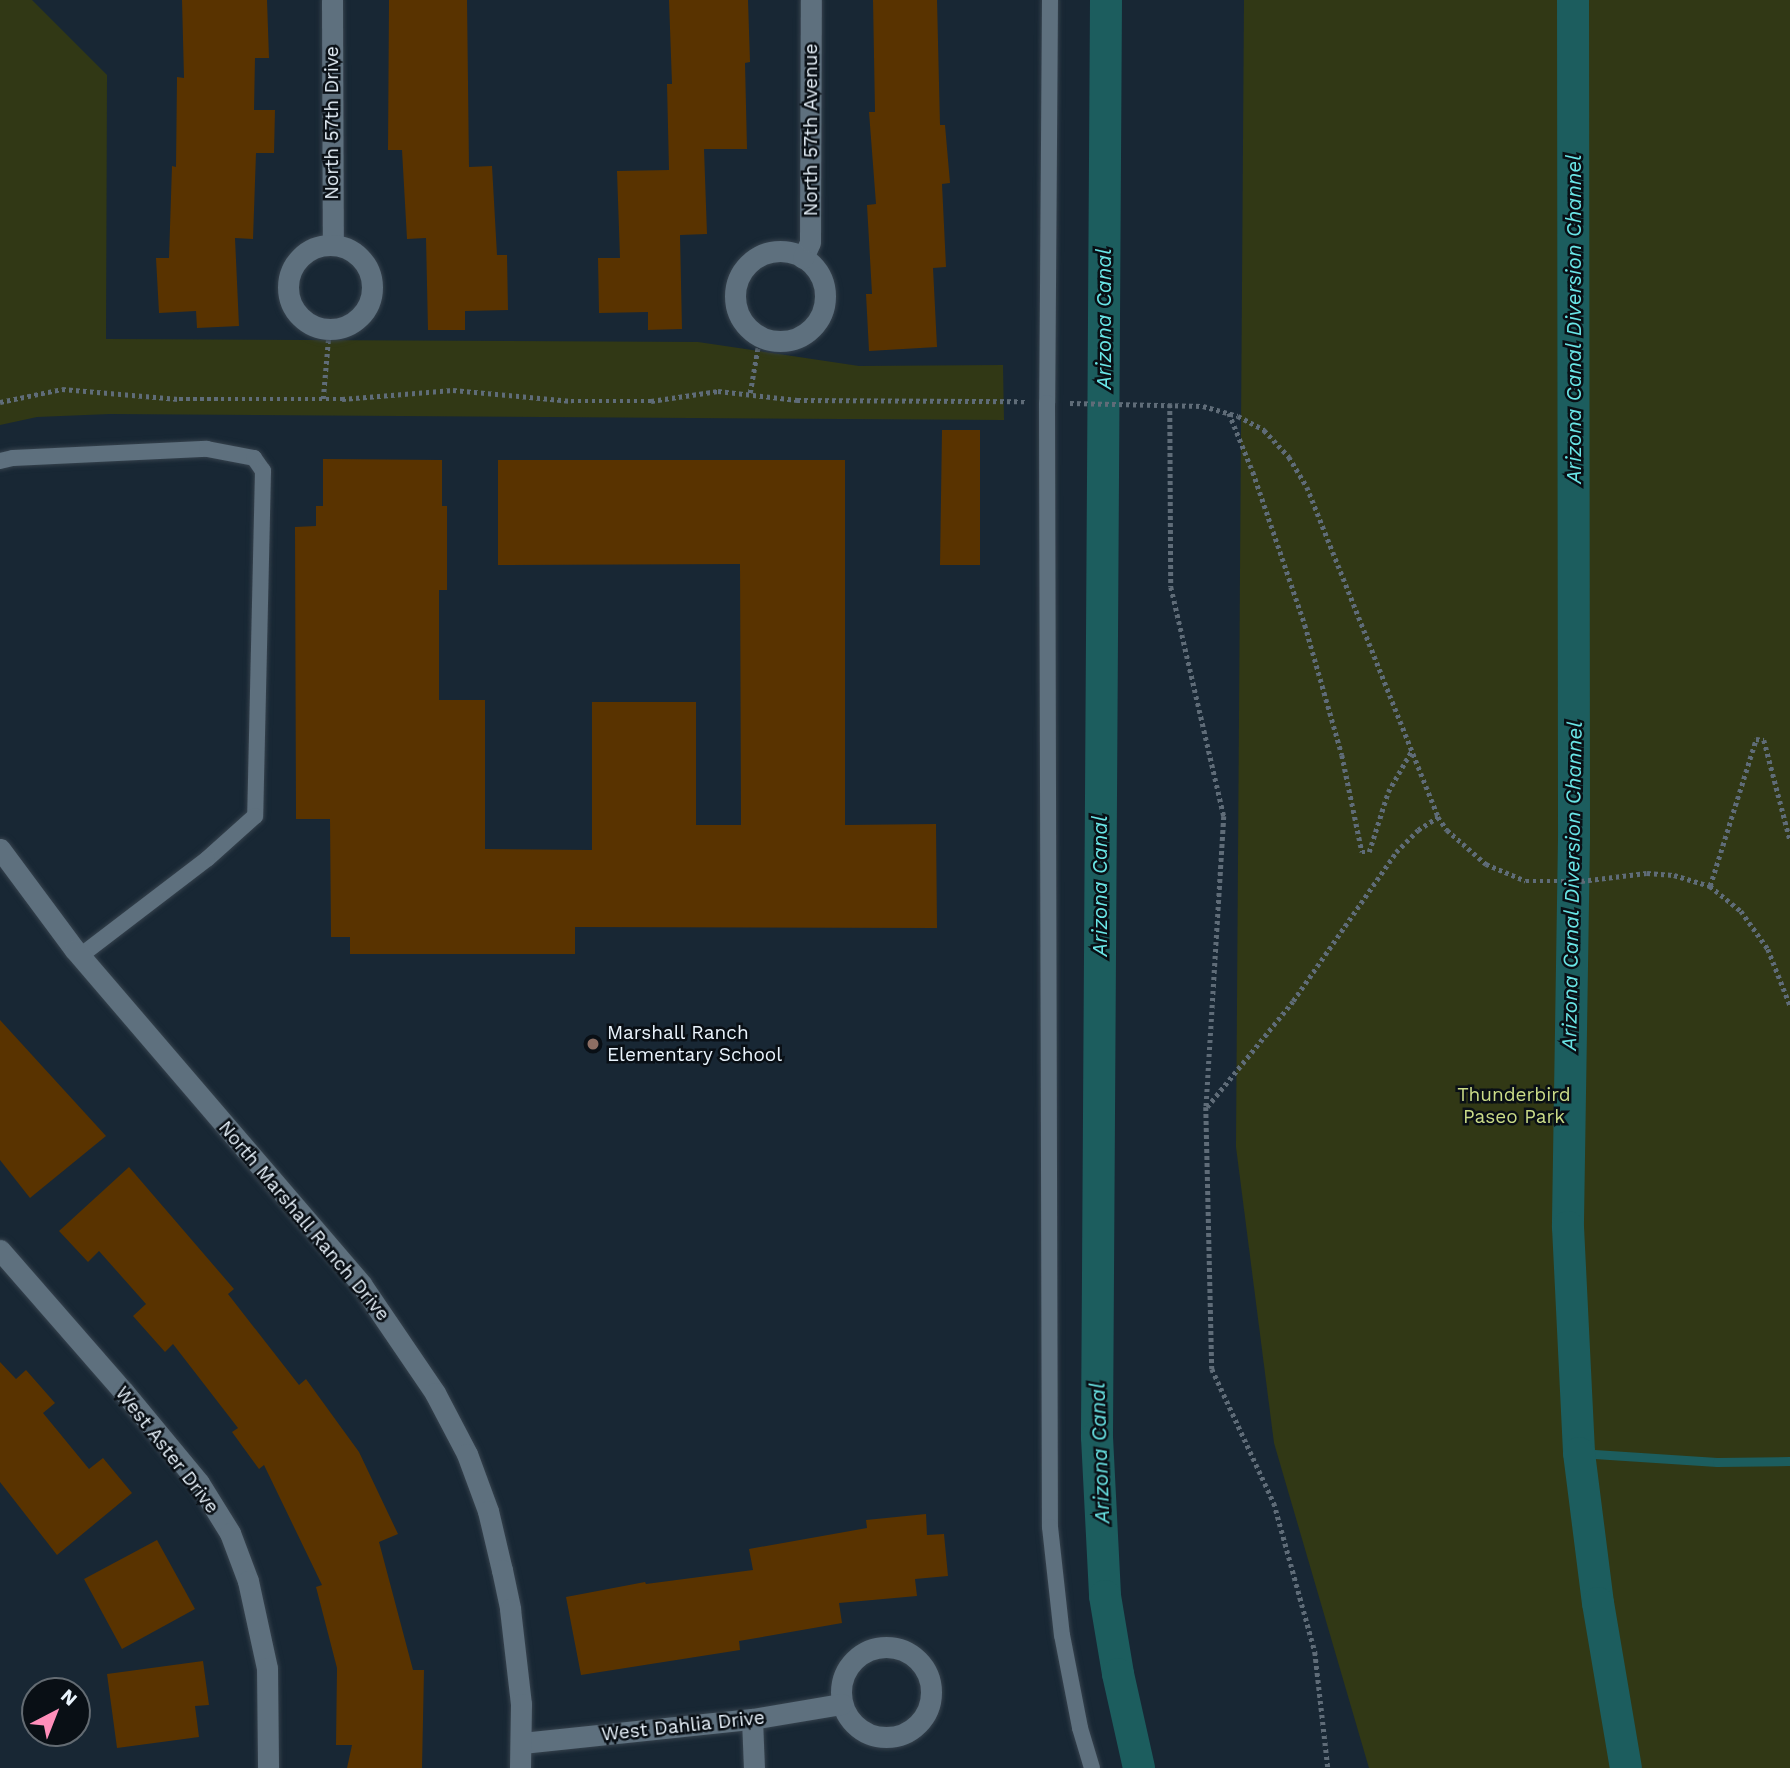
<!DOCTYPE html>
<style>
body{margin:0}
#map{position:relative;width:1790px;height:1768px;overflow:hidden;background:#182734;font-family:"Work Sans",sans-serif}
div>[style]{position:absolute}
.green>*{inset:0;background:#313815}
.stream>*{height:9px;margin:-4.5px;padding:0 4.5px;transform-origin:4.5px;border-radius:4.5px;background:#1c5d5e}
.canal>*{height:32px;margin:-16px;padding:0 16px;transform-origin:16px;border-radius:16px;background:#1c5d5e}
.building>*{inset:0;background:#593300}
.path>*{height:4.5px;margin-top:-2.25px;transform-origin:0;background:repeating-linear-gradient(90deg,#5f6c78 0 3.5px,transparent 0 7px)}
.roads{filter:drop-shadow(0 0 2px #36424d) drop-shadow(0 0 2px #36424d)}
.service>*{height:16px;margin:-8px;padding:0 8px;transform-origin:8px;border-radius:8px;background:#5e707e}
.minor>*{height:21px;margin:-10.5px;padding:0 10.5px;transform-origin:10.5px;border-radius:10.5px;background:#5e707e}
.minor>.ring{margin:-10.5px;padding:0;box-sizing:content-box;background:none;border:21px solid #5e707e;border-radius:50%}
.tertiary>*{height:21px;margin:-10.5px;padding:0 10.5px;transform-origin:10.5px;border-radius:10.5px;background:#5e707e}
.dots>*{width:19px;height:19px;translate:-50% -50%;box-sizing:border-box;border:4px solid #090f15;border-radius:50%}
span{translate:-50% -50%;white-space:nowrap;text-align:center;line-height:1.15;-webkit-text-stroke:5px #090f15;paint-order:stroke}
.street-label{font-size:19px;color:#eaf4fd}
.poi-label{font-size:19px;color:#eaf4fd}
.left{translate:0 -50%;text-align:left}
.park-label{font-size:19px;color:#cbdc88}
.water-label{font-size:21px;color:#6ae6e7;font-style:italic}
.north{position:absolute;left:21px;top:1677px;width:70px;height:70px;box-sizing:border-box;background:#090f15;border:2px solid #636b72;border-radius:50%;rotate:42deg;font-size:19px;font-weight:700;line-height:28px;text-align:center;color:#eaf4fd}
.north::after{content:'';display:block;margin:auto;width:24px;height:32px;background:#ff8eba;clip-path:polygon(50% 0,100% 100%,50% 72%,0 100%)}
</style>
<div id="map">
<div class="green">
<i style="clip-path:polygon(0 0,32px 0,107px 75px,106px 339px,698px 342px,859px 366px,1003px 365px,1004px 420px,110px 414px,37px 417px,0 425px)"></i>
<i style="clip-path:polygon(1244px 0,1790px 0,1790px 1768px,1369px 1768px,1274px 1443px,1236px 1147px)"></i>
</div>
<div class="stream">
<i style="left:1579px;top:1453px;width:138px;rotate:3.7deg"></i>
<i style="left:1717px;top:1462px;width:73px;rotate:-0.8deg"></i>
</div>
<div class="canal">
<i style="left:1106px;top:0;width:1437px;rotate:90.36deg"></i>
<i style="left:1097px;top:1437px;width:159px;rotate:87.1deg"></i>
<i style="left:1105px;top:1596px;width:79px;rotate:80.5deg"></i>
<i style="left:1118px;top:1674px;width:96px;rotate:77.4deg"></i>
<i style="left:1573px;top:0;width:839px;rotate:89.93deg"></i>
<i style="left:1574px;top:839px;width:388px;rotate:90.9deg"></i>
<i style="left:1568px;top:1227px;width:226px;rotate:87.2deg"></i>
<i style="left:1579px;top:1453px;width:151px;rotate:82.8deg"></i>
<i style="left:1598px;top:1603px;width:167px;rotate:80.4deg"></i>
</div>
<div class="building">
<i style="clip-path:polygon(182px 0,267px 0,269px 58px,255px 58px,254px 110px,275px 110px,274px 153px,256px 153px,253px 239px,235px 238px,239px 326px,197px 328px,196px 311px,159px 313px,156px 258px,169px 258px,172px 166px,176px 167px,177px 77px,184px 78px)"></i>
<i style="clip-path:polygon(389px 0,467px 0,469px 167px,492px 166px,497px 255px,507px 255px,508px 310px,465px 311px,465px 330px,428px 330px,426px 238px,407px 239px,402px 150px,388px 150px)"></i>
<i style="clip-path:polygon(669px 0,748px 0,750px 62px,745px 63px,747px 149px,704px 149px,707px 234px,680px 235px,682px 329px,648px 330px,648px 312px,599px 313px,598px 258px,620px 258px,617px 171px,669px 170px,667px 84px,672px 84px)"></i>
<i style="clip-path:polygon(873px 0,937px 0,940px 125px,945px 125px,950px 183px,942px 184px,946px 267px,933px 268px,937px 347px,869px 351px,866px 294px,872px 294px,867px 205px,876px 204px,869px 112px,875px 112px)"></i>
<i style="clip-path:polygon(942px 430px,980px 430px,980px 565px,940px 565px)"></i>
<i style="clip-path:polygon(323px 459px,442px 460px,442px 506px,447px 506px,447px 590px,439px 590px,439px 700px,485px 700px,485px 849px,592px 850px,592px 702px,696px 702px,696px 825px,741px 825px,740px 564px,498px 565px,498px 460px,845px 460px,845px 825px,936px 824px,937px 928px,575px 927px,575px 954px,350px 954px,350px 937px,331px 937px,330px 819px,296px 819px,295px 527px,316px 526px,316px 506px,323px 506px)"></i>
<i style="clip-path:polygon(0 1020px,106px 1136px,30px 1198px,0 1160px)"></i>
<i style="clip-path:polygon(129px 1167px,234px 1289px,228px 1294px,299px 1385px,306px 1379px,359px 1452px,398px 1534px,379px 1542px,413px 1670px,424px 1670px,422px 1768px,347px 1768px,352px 1745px,336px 1745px,337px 1668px,316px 1587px,322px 1585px,264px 1465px,259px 1469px,232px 1432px,238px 1428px,173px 1344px,165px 1352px,133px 1316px,146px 1304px,99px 1251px,88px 1262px,59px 1231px)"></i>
<i style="clip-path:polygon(0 1362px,16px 1379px,26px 1370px,55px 1403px,43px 1413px,89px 1469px,103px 1458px,132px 1493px,57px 1555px,0 1482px)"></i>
<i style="clip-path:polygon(926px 1514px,927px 1535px,944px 1534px,948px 1576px,915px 1579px,917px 1596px,839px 1603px,842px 1623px,739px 1641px,740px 1650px,581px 1675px,566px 1597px,645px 1582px,646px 1584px,753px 1570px,749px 1549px,867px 1528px,866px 1520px)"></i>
<i style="clip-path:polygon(157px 1540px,195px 1609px,122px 1649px,84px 1579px)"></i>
<i style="clip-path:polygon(203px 1661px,209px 1705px,195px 1706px,199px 1737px,117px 1748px,107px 1674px)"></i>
</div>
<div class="path">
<i style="left:750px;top:393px;width:59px;rotate:-80.2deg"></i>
<i style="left:323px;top:399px;width:69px;rotate:-85deg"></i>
<i style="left:0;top:402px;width:63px;rotate:-11.8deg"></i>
<i style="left:62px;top:389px;width:117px;rotate:4.9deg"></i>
<i style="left:179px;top:399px;width:163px"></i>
<i style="left:342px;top:399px;width:111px;rotate:-4.6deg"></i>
<i style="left:453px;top:390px;width:119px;rotate:5.3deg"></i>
<i style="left:571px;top:401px;width:80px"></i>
<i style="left:651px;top:401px;width:68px;rotate:-8.5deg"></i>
<i style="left:718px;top:391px;width:80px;rotate:6.5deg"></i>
<i style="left:797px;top:400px;width:229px;rotate:0.3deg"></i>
<i style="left:1070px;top:403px;width:133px;rotate:1.3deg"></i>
<i style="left:1203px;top:406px;width:36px;rotate:16deg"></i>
<i style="left:1238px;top:416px;width:30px;rotate:28deg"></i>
<i style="left:1264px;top:430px;width:37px;rotate:47deg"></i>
<i style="left:1289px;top:457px;width:35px;rotate:59deg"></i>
<i style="left:1307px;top:487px;width:355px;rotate:68.3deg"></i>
<i style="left:1438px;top:817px;width:16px;rotate:55deg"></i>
<i style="left:1447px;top:830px;width:52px;rotate:41.1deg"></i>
<i style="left:1486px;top:864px;width:43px;rotate:23deg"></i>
<i style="left:1526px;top:881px;width:55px"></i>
<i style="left:1581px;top:881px;width:66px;rotate:-6.9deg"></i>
<i style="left:1647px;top:873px;width:27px;rotate:4deg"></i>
<i style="left:1674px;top:875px;width:38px;rotate:17deg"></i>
<i style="left:1710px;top:886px;width:40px;rotate:39deg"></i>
<i style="left:1741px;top:911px;width:47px;rotate:54.6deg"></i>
<i style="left:1768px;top:949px;width:60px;rotate:68.6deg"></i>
<i style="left:1170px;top:404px;width:183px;rotate:89.7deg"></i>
<i style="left:1171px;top:587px;width:235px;rotate:77deg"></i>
<i style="left:1224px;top:816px;width:292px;rotate:93.5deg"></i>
<i style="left:1206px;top:1107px;width:262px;rotate:88.7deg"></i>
<i style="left:1212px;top:1369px;width:148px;rotate:65.2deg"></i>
<i style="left:1274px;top:1503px;width:155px;rotate:74.6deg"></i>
<i style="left:1315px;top:1652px;width:117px;rotate:83.6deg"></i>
<i style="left:1229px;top:413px;width:64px;rotate:67.9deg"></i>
<i style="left:1253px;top:472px;width:162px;rotate:71.2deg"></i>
<i style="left:1305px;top:625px;width:135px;rotate:74.1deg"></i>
<i style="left:1342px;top:755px;width:99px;rotate:78.3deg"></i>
<i style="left:1362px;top:852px;width:7px"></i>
<i style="left:1369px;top:852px;width:63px;rotate:-72.4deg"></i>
<i style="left:1388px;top:792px;width:48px;rotate:-60.3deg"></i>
<i style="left:1710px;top:886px;width:154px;rotate:-72.6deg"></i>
<i style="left:1756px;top:739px;width:8px;rotate:7deg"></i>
<i style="left:1764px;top:740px;width:103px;rotate:75.4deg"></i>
<i style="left:1207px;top:1107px;width:136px;rotate:-50.9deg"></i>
<i style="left:1293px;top:1001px;width:181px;rotate:-55.3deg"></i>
<i style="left:1396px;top:852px;width:31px;rotate:-45deg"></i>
<i style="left:1418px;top:830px;width:24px;rotate:-33deg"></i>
</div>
<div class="roads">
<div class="service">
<i style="left:1050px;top:0;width:403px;rotate:90.4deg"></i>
<i style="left:1047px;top:403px;width:1124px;rotate:89.85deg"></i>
<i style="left:1050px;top:1527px;width:109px;rotate:83.7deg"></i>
<i style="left:1062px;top:1635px;width:95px;rotate:79deg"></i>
<i style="left:1080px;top:1728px;width:42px;rotate:73.3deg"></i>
<i style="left:0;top:461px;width:13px;rotate:-13deg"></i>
<i style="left:13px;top:458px;width:194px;rotate:-2.7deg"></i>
<i style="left:207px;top:449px;width:48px;rotate:10.8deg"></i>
<i style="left:254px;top:458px;width:16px;rotate:55deg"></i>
<i style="left:263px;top:471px;width:345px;rotate:91.3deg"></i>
<i style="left:255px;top:816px;width:64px;rotate:138.1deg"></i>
<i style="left:207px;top:859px;width:160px;rotate:142.6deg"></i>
</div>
<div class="minor">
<i style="left:332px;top:0;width:245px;rotate:89.8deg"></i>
<i class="ring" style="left:288px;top:245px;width:63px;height:63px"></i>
<i class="ring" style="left:735px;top:251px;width:69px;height:69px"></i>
<i style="left:803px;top:258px;width:17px;rotate:-66deg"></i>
<i style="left:810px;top:242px;width:242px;rotate:-89.8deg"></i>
<i style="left:0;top:1250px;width:187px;rotate:48.9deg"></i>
<i style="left:123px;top:1391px;width:119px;rotate:50.4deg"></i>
<i style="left:199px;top:1483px;width:59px;rotate:58.2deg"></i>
<i style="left:230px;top:1533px;width:51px;rotate:69.4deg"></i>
<i style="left:248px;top:1581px;width:89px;rotate:77.7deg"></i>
<i style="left:267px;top:1668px;width:100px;rotate:89.4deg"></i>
<i class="ring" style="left:841px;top:1647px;width:69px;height:69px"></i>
<i style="left:752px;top:1719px;width:49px;rotate:87.7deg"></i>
<i style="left:522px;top:1743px;width:231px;rotate:-6deg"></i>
<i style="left:752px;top:1719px;width:91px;rotate:-9.5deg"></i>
</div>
<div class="tertiary">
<i style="left:0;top:849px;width:126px;rotate:53.4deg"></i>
<i style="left:75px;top:950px;width:440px;rotate:49.4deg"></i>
<i style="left:361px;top:1284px;width:132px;rotate:55.8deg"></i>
<i style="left:435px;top:1393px;width:69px;rotate:62.3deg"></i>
<i style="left:467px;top:1454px;width:61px;rotate:69.8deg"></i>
<i style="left:488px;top:1511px;width:61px;rotate:76.7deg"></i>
<i style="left:502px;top:1570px;width:40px;rotate:78deg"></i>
<i style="left:510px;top:1609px;width:96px;rotate:83.4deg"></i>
<i style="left:521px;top:1704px;width:64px;rotate:90.9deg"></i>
</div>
</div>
<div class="dots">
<i style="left:593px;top:1044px;background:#8d6e63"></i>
</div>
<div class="street-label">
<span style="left:332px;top:123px;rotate:-90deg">North 57th Drive</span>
<span style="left:811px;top:130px;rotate:-90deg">North 57th Avenue</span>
<span style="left:304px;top:1221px;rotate:50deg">North Marshall Ranch Drive</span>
<span style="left:167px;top:1450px;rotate:52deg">West Aster Drive</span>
<span style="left:683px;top:1726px;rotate:-6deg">West Dahlia Drive</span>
</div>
<div class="poi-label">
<span class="left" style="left:607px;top:1044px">Marshall Ranch<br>Elementary School</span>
</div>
<div class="park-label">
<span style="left:1514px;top:1106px">Thunderbird<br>Paseo Park</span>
</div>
<div class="water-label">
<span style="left:1104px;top:319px;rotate:-90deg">Arizona Canal</span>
<span style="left:1574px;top:319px;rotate:-90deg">Arizona Canal Diversion Channel</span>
<span style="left:1100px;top:886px;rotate:-90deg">Arizona Canal</span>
<span style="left:1572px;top:886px;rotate:-89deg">Arizona Canal Diversion Channel</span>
<span style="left:1100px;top:1453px;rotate:-92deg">Arizona Canal</span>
</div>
<div class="north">N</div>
</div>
